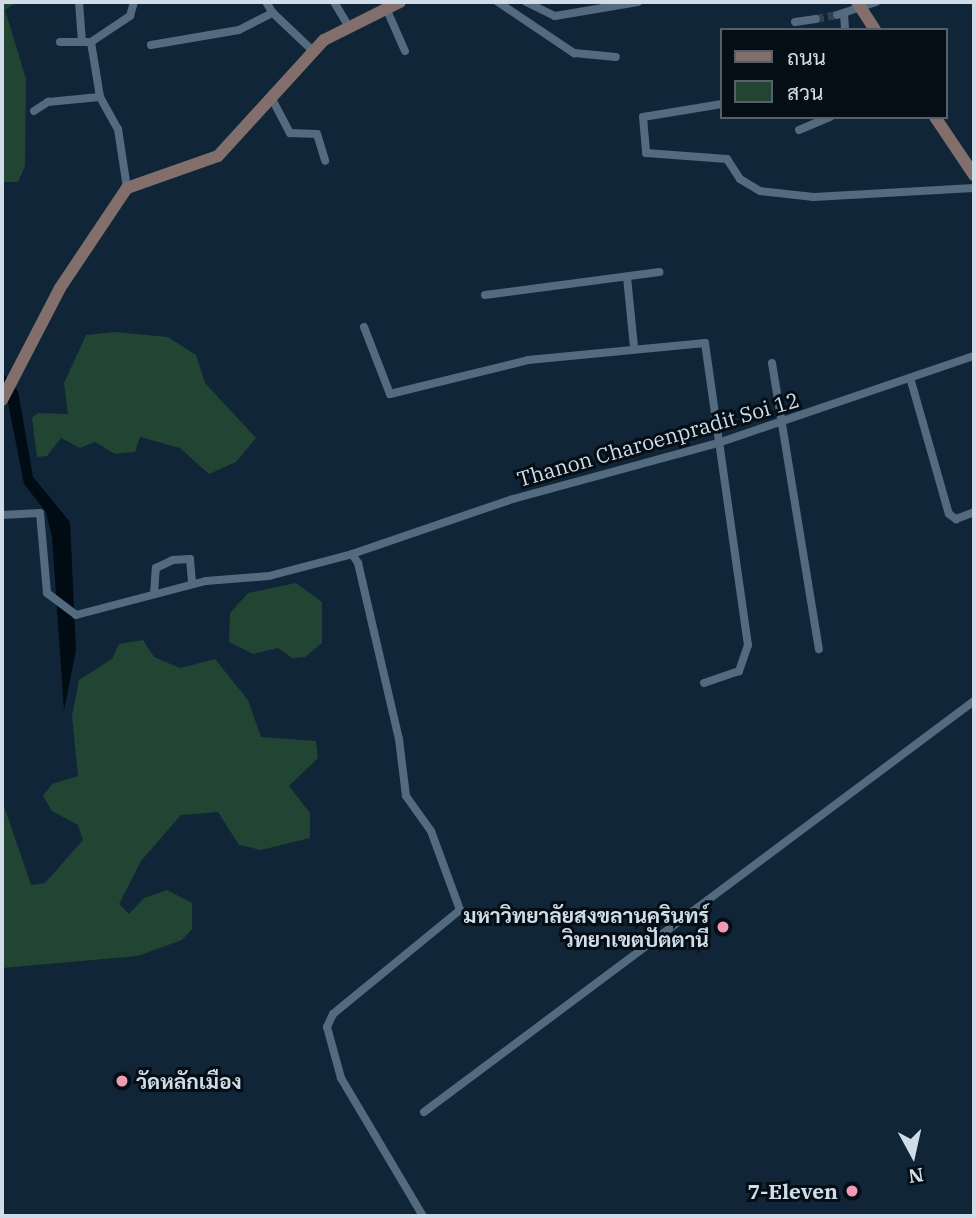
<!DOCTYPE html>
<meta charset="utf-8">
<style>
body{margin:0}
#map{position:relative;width:976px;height:1218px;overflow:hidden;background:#102537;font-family:"IBM Plex Serif",Sarabun,serif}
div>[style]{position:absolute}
.green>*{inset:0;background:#224432}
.water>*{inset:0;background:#000b14}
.street-tunnel>*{height:8px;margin-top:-4px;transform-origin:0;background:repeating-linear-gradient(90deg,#2d4152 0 8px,transparent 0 12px)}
.street>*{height:8px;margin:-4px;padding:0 4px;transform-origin:4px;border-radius:4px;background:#536a7f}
.secondary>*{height:12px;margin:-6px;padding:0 6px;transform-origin:6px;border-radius:6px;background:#826f6c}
.dots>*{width:19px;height:19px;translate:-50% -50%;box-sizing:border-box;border:4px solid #050d15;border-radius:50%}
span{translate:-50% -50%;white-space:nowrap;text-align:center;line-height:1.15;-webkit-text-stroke:6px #050d15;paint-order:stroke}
.street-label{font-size:21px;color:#d0dde9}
.poi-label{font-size:21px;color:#d0dde9;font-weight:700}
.right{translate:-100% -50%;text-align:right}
.left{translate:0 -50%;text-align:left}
.frame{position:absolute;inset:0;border:4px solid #d0dde9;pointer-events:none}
.legend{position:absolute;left:720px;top:28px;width:228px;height:91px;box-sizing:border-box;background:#050d15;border:2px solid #56606a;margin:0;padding:9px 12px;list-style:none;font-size:21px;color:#d0dde9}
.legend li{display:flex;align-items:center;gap:14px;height:35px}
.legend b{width:35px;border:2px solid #56606a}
.north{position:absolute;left:878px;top:1120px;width:70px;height:70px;-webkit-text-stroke:5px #050d15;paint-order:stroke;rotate:172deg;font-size:19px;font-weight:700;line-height:28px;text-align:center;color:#d0dde9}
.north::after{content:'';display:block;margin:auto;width:24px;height:32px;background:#d0dde9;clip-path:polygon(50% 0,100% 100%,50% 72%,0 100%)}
</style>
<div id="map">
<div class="green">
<i style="clip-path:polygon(2px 2px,17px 2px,5px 10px,26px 79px,25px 166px,18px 182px,2px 182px)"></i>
<i style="clip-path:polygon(114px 332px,168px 337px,196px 355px,205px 383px,256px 438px,236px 462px,209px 474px,180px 448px,140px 437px,135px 452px,115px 454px,95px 442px,80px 448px,61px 438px,47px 456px,37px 457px,32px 418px,38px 413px,68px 414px,64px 383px,86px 335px)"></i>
<i style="clip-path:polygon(296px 583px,322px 602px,322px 643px,305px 657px,292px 658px,278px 648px,253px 654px,229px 642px,230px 613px,248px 593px)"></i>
<i style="clip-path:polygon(143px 640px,154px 657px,180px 668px,215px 659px,248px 700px,261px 737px,316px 741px,318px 758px,289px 786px,310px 813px,310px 838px,261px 850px,239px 845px,218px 812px,181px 815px,141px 861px,119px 904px,129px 914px,144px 898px,167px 890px,192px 903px,192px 929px,182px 940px,138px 956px,2px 968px,2px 800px,31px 885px,45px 883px,83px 840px,78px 825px,52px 811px,43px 796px,52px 784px,78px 776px,72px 716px,79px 680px,112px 659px,119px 644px)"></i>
</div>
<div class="water">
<i style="clip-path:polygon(2px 372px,18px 391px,33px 477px,70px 522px,76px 650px,64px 710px,52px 537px,46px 512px,24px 484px)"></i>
</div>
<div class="street-tunnel">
<i style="left:816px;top:19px;width:21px;rotate:-11deg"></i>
</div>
<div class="street">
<i style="left:79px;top:2px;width:40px;rotate:85.7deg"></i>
<i style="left:266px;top:2px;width:13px;rotate:58deg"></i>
<i style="left:334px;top:2px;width:27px;rotate:59deg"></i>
<i style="left:498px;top:2px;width:92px;rotate:33.9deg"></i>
<i style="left:574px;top:53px;width:42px;rotate:5.4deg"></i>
<i style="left:526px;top:2px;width:32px;rotate:26deg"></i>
<i style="left:555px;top:16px;width:84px;rotate:-9.6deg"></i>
<i style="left:386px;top:8px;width:47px;rotate:66.2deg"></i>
<i style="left:844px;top:14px;width:16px;rotate:86deg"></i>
<i style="left:837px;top:15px;width:41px;rotate:-18.4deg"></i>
<i style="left:795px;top:22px;width:21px;rotate:-8deg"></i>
<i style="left:60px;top:42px;width:31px"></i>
<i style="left:91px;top:42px;width:56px;rotate:80.7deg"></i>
<i style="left:100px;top:97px;width:37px;rotate:61deg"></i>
<i style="left:118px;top:129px;width:60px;rotate:81.3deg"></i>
<i style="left:91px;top:42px;width:47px;rotate:-33.7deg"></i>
<i style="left:130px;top:16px;width:15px;rotate:-74deg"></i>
<i style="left:151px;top:45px;width:89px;rotate:-9.7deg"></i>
<i style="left:239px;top:30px;width:38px;rotate:-27deg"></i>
<i style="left:273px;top:13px;width:55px;rotate:43.5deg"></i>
<i style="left:271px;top:97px;width:41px;rotate:62.2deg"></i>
<i style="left:290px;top:133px;width:27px;rotate:2deg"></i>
<i style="left:317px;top:134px;width:28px;rotate:73deg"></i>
<i style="left:722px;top:104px;width:80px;rotate:170.7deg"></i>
<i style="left:643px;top:117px;width:36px;rotate:85deg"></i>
<i style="left:646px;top:153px;width:81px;rotate:4.2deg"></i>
<i style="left:727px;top:159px;width:24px;rotate:57deg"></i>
<i style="left:740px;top:179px;width:23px;rotate:31deg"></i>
<i style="left:760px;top:191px;width:54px;rotate:6.3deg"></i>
<i style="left:814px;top:197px;width:160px;rotate:-3.2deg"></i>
<i style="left:34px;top:111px;width:17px;rotate:-33deg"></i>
<i style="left:48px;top:102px;width:52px;rotate:-5.5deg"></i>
<i style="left:799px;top:130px;width:34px;rotate:-23deg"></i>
<i style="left:627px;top:277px;width:70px;rotate:84.3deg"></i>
<i style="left:485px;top:295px;width:176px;rotate:-7.5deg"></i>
<i style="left:364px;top:327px;width:72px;rotate:68.8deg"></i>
<i style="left:390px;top:394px;width:142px;rotate:-13.8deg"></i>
<i style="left:528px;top:360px;width:178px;rotate:-5.5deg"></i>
<i style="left:705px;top:343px;width:305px;rotate:81.9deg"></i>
<i style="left:748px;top:645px;width:28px;rotate:109deg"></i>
<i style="left:739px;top:671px;width:37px;rotate:161deg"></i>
<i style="left:772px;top:363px;width:290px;rotate:80.7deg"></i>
<i style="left:911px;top:381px;width:138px;rotate:74.1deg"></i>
<i style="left:949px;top:514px;width:9px;rotate:36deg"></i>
<i style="left:956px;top:519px;width:19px;rotate:-21deg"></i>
<i style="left:2px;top:515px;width:38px;rotate:-3deg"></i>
<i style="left:40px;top:513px;width:80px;rotate:85deg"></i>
<i style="left:47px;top:593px;width:36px;rotate:37deg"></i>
<i style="left:76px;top:615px;width:134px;rotate:-14.7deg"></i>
<i style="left:206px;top:581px;width:63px;rotate:-4.5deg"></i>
<i style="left:269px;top:576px;width:86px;rotate:-14.8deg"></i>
<i style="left:352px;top:554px;width:11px;rotate:56deg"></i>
<i style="left:358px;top:563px;width:181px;rotate:76.9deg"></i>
<i style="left:399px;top:739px;width:57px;rotate:83deg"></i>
<i style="left:406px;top:796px;width:43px;rotate:54.5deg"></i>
<i style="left:431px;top:831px;width:84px;rotate:69.8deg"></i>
<i style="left:460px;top:910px;width:164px;rotate:140.7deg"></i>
<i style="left:333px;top:1014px;width:14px;rotate:115deg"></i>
<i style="left:327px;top:1027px;width:53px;rotate:74.6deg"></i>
<i style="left:341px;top:1078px;width:161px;rotate:59.3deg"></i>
<i style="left:352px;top:554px;width:170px;rotate:-18.9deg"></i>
<i style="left:513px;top:499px;width:213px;rotate:-15.3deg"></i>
<i style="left:718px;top:443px;width:270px;rotate:-18.8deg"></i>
<i style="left:154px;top:594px;width:26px;rotate:-86deg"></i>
<i style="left:156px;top:568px;width:19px;rotate:-25deg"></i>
<i style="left:173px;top:560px;width:17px;rotate:-3deg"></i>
<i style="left:190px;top:559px;width:25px;rotate:85deg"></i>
<i style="left:424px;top:1112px;width:687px;rotate:-36.77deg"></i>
</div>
<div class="secondary">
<i style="left:857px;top:2px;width:33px;rotate:57deg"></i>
<i style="left:935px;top:117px;width:70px;rotate:56.1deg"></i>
<i style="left:2px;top:400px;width:126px;rotate:-62.6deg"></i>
<i style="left:60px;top:288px;width:120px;rotate:-56.2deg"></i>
<i style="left:127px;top:188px;width:96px;rotate:-19.4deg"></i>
<i style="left:218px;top:156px;width:157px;rotate:-47.6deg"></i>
<i style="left:324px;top:40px;width:85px;rotate:-26.6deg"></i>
</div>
<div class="dots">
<i style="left:723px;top:927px;background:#f09ab6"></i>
<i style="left:122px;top:1081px;background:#f09ab6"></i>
<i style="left:852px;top:1191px;background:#f09ab6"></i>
</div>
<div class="street-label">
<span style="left:658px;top:439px;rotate:-16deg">Thanon Charoenpradit Soi 12</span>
</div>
<div class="poi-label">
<span class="right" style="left:709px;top:927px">มหาวิทยาลัยสงขลานครินทร์<br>วิทยาเขตปัตตานี</span>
<span class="left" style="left:136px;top:1081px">วัดหลักเมือง</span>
<span class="right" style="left:838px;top:1191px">7-Eleven</span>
</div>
<div class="frame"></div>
<ul class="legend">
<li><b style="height:9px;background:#826f6c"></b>ถนน</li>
<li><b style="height:19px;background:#224432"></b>สวน</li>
</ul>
<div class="north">N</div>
</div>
